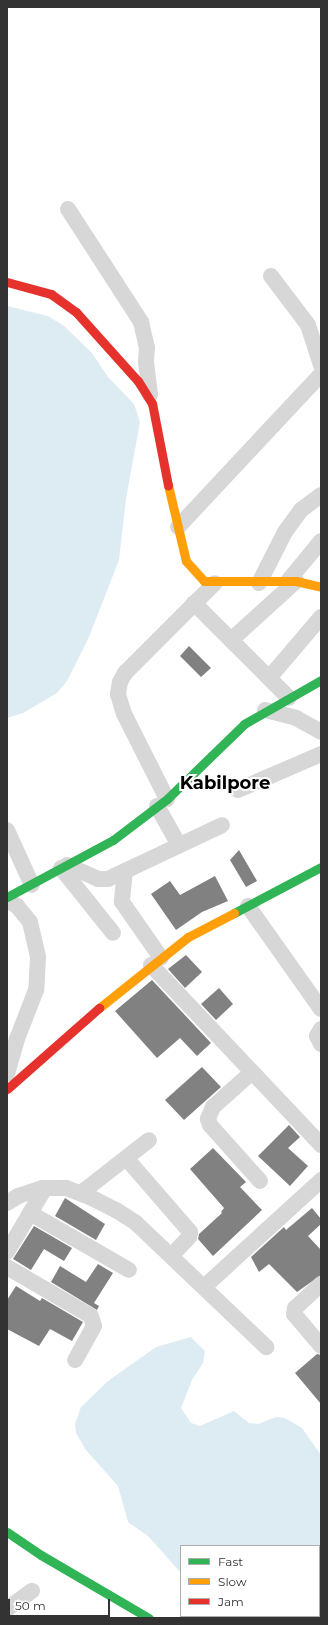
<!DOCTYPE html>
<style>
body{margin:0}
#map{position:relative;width:328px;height:1625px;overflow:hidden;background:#fff;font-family:Montserrat,sans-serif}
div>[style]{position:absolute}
.water>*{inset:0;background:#ddebf3}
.building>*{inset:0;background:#818181}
.street>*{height:16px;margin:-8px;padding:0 8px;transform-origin:8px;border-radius:8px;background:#d7d7d7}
.fast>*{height:9px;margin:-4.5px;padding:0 4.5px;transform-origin:4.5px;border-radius:4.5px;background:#30b455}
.slow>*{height:9px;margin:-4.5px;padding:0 4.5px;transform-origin:4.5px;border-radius:4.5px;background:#ff9f0a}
.jam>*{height:9px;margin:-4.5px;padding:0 4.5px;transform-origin:4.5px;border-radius:4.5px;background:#e5322d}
span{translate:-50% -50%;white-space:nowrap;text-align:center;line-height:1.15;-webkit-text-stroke:4px #fff;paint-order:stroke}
.district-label{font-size:18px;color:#000;font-weight:700}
.frame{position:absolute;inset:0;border:8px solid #333;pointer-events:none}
.legend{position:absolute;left:180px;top:1545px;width:140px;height:72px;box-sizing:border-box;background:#fff;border:1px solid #adadad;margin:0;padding:5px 7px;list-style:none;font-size:12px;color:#333}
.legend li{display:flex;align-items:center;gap:8px;height:20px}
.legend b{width:20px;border:1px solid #adadad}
.scale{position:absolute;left:8px;top:1599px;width:102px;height:18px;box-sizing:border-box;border:2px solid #333;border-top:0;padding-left:5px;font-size:12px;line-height:14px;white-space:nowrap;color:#333;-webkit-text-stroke:3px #fff;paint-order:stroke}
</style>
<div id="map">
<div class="water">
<i style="clip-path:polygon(7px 306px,48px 316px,64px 326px,92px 353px,108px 377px,134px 404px,140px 422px,126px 499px,119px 560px,89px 637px,67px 681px,57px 693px,23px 713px,7px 718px)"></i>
<i style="clip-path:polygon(191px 1337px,205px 1351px,203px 1363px,192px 1380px,181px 1408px,191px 1423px,200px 1426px,234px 1411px,249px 1423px,258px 1424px,276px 1417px,285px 1418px,302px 1428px,321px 1455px,321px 1618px,226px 1616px,319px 1616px,319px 1546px,181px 1546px,181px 1573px,148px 1536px,128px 1522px,118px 1486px,86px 1450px,76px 1433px,75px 1424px,81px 1407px,108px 1381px,156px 1347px)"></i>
</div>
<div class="building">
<i style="clip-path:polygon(189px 646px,211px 668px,201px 677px,180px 656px)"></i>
<i style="clip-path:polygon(239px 850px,257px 881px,246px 887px,230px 860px)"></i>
<i style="clip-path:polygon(215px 876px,228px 901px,202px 912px,176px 930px,151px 894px,170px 881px,180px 895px)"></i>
<i style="clip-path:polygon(186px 955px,202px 972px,185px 988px,168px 969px)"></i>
<i style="clip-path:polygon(152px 980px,211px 1043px,197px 1056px,180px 1038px,157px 1058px,115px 1011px)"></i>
<i style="clip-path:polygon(219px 988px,233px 1004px,216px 1020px,201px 1004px)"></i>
<i style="clip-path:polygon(202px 1067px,221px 1087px,184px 1120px,165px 1100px)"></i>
<i style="clip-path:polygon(289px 1125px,300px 1137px,288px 1148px,308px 1166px,290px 1186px,258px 1156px)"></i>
<i style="clip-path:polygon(213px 1148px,246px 1182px,240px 1187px,262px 1210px,213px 1256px,198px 1239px,199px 1234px,222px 1213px,221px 1212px,224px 1208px,190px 1169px)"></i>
<i style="clip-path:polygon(65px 1198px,105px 1224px,96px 1240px,55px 1216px)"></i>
<i style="clip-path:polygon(312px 1208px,321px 1219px,321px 1224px,308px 1236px,321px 1250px,321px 1275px,297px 1292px,269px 1264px,259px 1272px,251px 1257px,284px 1227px,286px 1230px)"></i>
<i style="clip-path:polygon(34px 1226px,72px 1248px,64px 1261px,44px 1249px,31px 1270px,13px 1259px)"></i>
<i style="clip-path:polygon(98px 1264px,113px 1273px,94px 1303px,99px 1306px,97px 1310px,51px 1282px,60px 1266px,86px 1282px)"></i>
<i style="clip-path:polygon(16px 1286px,40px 1301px,42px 1298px,83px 1322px,72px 1341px,50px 1329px,39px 1346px,7px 1329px,7px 1300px)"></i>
<i style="clip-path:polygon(317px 1354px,321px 1355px,321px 1404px,295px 1373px)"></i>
</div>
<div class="street">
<i style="left:68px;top:209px;width:135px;rotate:57.1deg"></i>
<i style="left:141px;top:322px;width:26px;rotate:77deg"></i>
<i style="left:147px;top:347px;width:15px;rotate:94deg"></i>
<i style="left:146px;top:362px;width:33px;rotate:83deg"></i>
<i style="left:271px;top:276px;width:61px;rotate:52.9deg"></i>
<i style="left:308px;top:325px;width:42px;rotate:72deg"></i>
<i style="left:178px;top:527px;width:209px;rotate:-46.9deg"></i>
<i style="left:288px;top:581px;width:52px;rotate:-50.5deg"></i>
<i style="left:259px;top:583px;width:57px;rotate:-63deg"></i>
<i style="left:285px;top:532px;width:27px;rotate:-54deg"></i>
<i style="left:301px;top:510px;width:25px;rotate:-37deg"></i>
<i style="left:194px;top:603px;width:134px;rotate:45deg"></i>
<i style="left:231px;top:640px;width:88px;rotate:-42.2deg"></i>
<i style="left:269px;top:678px;width:80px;rotate:-49.6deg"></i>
<i style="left:265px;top:710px;width:32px;rotate:14deg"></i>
<i style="left:296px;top:718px;width:29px;rotate:29deg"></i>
<i style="left:238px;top:790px;width:90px;rotate:-23.4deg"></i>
<i style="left:167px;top:799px;width:95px;rotate:-116.8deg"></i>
<i style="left:124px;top:714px;width:21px;rotate:-107deg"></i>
<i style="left:118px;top:694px;width:12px;rotate:-81deg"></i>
<i style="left:120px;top:682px;width:10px;rotate:-61deg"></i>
<i style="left:125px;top:673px;width:127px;rotate:-45deg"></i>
<i style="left:157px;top:806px;width:45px;rotate:60.6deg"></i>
<i style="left:7px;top:830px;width:60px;rotate:65.6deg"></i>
<i style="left:67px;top:865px;width:34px;rotate:24deg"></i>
<i style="left:98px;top:879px;width:10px"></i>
<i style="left:108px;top:879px;width:126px;rotate:-25.3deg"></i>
<i style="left:61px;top:868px;width:83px;rotate:51.3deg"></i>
<i style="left:125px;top:871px;width:31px;rotate:96deg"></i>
<i style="left:122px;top:902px;width:68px;rotate:55.1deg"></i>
<i style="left:7px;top:900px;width:12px;rotate:31deg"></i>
<i style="left:17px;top:906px;width:21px;rotate:51deg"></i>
<i style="left:30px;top:922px;width:36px;rotate:77deg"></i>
<i style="left:38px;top:957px;width:33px;rotate:93deg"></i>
<i style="left:36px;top:990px;width:53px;rotate:111.2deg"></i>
<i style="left:17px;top:1039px;width:36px;rotate:106deg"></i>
<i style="left:248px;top:906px;width:126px;rotate:54.7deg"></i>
<i style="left:151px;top:965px;width:248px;rotate:46.6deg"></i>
<i style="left:321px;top:1029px;width:8px;rotate:120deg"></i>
<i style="left:317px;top:1036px;width:9px;rotate:63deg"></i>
<i style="left:252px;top:1072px;width:52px;rotate:138.1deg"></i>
<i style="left:213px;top:1107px;width:13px;rotate:113deg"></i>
<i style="left:208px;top:1119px;width:6px;rotate:72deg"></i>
<i style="left:210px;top:1125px;width:75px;rotate:48.2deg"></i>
<i style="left:126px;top:1158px;width:98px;rotate:49.1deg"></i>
<i style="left:190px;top:1232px;width:5px;rotate:101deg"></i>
<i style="left:189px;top:1237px;width:26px;rotate:133deg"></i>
<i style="left:81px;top:1193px;width:86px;rotate:-37.9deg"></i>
<i style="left:7px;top:1203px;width:13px;rotate:-32deg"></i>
<i style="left:18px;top:1196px;width:26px;rotate:-18deg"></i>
<i style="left:43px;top:1188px;width:23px"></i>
<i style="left:66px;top:1188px;width:26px;rotate:21deg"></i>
<i style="left:90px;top:1197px;width:29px;rotate:27deg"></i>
<i style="left:116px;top:1210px;width:24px;rotate:33deg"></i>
<i style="left:136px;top:1223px;width:180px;rotate:43.6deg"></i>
<i style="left:30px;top:1213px;width:114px;rotate:29.9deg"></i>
<i style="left:7px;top:1252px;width:74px;rotate:-59.3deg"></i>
<i style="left:7px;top:1267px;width:97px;rotate:30.3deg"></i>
<i style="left:91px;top:1316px;width:10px;rotate:73deg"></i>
<i style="left:94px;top:1326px;width:39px;rotate:119deg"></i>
<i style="left:321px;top:1284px;width:35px;rotate:137deg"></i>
<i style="left:295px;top:1308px;width:6px;rotate:99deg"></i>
<i style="left:294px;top:1314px;width:42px;rotate:49.8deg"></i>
<i style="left:204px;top:1287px;width:159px;rotate:-42.4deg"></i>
<i style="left:7px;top:1609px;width:31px;rotate:-36deg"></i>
</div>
<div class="fast">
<i style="left:7px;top:897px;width:120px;rotate:-28.3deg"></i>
<i style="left:113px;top:840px;width:68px;rotate:-37.2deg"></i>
<i style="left:167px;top:799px;width:107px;rotate:-44.2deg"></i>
<i style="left:244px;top:724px;width:89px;rotate:-29.7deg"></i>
<i style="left:234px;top:913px;width:98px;rotate:-27.9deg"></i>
<i style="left:7px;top:1532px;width:41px;rotate:34.1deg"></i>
<i style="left:41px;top:1555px;width:125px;rotate:30.3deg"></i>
</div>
<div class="slow">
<i style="left:168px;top:485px;width:78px;rotate:76.7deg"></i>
<i style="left:186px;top:561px;width:27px;rotate:48deg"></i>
<i style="left:204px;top:581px;width:92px"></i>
<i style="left:296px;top:581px;width:26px;rotate:13deg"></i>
<i style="left:99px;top:1008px;width:114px;rotate:-38.6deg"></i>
<i style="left:188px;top:937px;width:52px;rotate:-27.6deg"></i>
</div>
<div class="jam">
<i style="left:7px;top:282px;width:46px;rotate:15.3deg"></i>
<i style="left:51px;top:294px;width:31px;rotate:36deg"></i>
<i style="left:76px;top:312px;width:93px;rotate:48.1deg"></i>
<i style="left:138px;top:381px;width:26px;rotate:58deg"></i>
<i style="left:152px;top:403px;width:84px;rotate:79deg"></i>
<i style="left:7px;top:1089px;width:123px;rotate:-41.4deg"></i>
</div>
<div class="district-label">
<span style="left:225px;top:783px">Kabilpore</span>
</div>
<div class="frame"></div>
<ul class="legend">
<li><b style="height:5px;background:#30b455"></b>Fast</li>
<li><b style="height:5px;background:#ff9f0a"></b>Slow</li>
<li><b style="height:5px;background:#e5322d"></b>Jam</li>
</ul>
<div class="scale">50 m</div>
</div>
